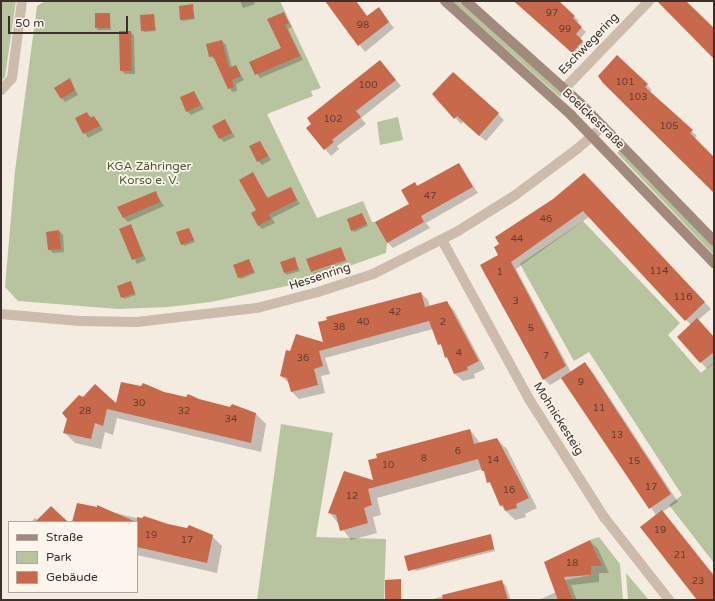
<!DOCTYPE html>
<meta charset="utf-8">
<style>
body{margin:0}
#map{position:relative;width:715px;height:601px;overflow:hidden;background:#f4ebe1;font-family:"Varela Round",sans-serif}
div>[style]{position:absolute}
.green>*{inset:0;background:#b8c4a0}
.shadow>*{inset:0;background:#0003}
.building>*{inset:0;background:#c8694b}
.minor>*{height:10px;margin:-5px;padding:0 5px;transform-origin:5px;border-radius:5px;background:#cdbbac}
.secondary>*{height:10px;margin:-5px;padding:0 5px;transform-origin:5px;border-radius:5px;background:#a18a7d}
span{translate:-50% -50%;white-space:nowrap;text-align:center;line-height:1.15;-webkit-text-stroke:3.5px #fbf5ee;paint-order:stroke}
.number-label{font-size:10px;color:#5e3e33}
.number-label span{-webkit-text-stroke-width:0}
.street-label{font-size:12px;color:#3b302b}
.park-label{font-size:12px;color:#4a5a2e}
.frame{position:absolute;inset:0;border:2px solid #3b302b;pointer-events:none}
.legend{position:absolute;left:8px;top:521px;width:130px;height:72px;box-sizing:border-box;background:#fbf5ee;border:1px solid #aea6a0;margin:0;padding:5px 7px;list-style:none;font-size:12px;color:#3b302b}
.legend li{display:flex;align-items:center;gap:8px;height:20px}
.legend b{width:20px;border:1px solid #aea6a0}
.scale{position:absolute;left:8px;top:16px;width:120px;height:18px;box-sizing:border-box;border:2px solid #3b302b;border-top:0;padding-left:5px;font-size:12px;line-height:14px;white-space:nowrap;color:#3b302b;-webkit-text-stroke:3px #fbf5ee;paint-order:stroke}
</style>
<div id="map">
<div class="green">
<i style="clip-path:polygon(1px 1px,16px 1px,5px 77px,1px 81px)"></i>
<i style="clip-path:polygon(45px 1px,280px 1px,321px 88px,311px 91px,313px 96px,267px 114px,317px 218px,363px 201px,372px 222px,375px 222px,387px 243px,386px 253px,301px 283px,211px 302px,168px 307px,118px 309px,18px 301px,5px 287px,15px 171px,37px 6px)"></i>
<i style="clip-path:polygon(452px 1px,461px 1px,564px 93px,560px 97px)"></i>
<i style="clip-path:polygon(398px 117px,403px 140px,380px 145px,377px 122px)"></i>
<i style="clip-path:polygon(621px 149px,714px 247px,714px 255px,617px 153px)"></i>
<i style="clip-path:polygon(583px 221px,680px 323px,668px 335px,701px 373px,714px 362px,714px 563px,669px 505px,682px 495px,589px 352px,574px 361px,520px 264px)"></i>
<i style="clip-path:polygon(281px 424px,333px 433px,316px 537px,386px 539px,384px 600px,257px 600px)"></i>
<i style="clip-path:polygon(599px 537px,620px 564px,623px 600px,573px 600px,565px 580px,591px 575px,591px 566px,599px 559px,590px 540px)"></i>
<i style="clip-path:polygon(626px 573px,649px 600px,628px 600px)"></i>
</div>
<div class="shadow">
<i style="clip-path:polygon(240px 1px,254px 1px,255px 4px,243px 8px)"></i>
<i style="clip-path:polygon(327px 1px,356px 1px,367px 16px,378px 8px,394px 28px,365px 52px)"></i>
<i style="clip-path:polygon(513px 1px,553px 1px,562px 5px,579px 21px,576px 23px,586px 32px,580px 39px,587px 46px,577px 56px)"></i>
<i style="clip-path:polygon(192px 5px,195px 19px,183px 21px,181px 19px)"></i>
<i style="clip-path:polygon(283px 13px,292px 27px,288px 29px,303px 60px,260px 78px,251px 63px,282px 48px)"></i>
<i style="clip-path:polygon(110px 14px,111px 30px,98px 30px,96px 28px)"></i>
<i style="clip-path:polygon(154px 15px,156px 31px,144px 32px,142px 30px)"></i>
<i style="clip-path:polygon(131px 32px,134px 36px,135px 74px,125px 74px,121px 70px)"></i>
<i style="clip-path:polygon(222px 41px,226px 45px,232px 68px,236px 66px,244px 80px,236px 84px,237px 91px,232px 92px,216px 60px,210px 56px)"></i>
<i style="clip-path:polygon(617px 56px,652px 90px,649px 93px,697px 136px,694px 139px,714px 159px,714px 191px)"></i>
<i style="clip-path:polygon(380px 61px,401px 86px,361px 118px,366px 124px,337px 146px,339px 149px,331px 156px,308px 128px)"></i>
<i style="clip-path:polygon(70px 80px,78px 95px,65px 102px,62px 98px)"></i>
<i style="clip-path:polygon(194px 92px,204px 109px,191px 115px,187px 111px)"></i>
<i style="clip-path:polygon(433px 94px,498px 114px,504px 120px,486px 141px,463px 122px,461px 124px)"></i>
<i style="clip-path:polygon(87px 114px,98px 121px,103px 130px,88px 138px,77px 119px)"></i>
<i style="clip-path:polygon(225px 120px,235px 137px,224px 142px,220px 138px)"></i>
<i style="clip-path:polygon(260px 142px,271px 160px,262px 165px,258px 161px)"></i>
<i style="clip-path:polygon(459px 164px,478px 193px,426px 223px,430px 228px,393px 248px,387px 242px,410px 204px,415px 183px,418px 187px)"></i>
<i style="clip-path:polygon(253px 174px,268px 198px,290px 188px,300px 204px,272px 218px,275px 223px,262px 229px,258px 225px)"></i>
<i style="clip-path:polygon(590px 180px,711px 309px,698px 320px,714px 338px,714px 363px,707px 369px,678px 337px,691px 325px,589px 217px,516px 269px,571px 372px,585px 364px,592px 371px,678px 502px,662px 512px,714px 575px,714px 600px,699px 600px,656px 515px,562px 378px,550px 385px,544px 379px,500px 256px)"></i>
<i style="clip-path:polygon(155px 192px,164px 206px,128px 222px,124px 218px,119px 207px)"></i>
<i style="clip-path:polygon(362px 214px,368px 226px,354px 232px,352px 230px)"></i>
<i style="clip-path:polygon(131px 225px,146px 260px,137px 264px,120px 229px)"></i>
<i style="clip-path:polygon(189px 229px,195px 242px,184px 246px,178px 233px)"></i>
<i style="clip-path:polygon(59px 231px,63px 235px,64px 252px,53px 253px,49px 249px)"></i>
<i style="clip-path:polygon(295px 259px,300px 271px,286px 275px,282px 262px)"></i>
<i style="clip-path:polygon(249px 260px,255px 273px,241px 279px,239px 277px)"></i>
<i style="clip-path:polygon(347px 261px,313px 274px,313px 273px,347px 260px)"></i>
<i style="clip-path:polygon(130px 282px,136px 295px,124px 299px,118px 287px)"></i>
<i style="clip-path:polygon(421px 293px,428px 300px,430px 307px,446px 302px,454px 310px,485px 369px,474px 374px,475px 378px,463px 381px,455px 374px,433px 329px,325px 358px,330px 374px,321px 376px,325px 393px,299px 399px,292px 392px,290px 384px,281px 376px,291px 352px,325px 344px)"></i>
<i style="clip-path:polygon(141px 387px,256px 414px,266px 424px,261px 452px,117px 418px,113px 435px,105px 432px,101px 449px,75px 443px,64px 432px,83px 398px,117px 405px)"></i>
<i style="clip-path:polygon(470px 430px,481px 444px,497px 440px,507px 449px,537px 508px,525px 514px,526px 517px,515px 520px,501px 506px,483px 469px,377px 498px,381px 515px,373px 517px,377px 533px,351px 540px,330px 513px,374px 481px)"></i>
<i style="clip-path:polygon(111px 512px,212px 536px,222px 546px,217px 573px,137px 555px,137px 522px,73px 522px)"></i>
<i style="clip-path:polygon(35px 518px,38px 520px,67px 522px,31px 522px)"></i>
<i style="clip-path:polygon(490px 535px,495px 551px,416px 571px,414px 569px)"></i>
<i style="clip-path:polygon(590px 541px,598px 549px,609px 573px,599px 573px,599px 582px,571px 585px,577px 600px,539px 600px,556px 592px,545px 562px)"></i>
<i style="clip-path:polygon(400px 580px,402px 600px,386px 600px)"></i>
<i style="clip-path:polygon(501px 581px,506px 586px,511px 600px,429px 600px)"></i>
</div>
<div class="building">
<i style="clip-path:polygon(325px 1px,356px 1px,367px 16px,379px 7px,389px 22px,358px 46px)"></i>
<i style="clip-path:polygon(514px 1px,559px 1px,575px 16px,573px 18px,582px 27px,576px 34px,583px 41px,572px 53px)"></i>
<i style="clip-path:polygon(657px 1px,686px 1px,714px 28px,714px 59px)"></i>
<i style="clip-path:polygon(193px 4px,194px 18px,180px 20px,179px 6px)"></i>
<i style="clip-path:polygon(284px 12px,289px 23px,285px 25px,300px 56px,255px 75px,249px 62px,281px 48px,267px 19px)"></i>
<i style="clip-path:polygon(95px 13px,110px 13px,110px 28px,95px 28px)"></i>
<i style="clip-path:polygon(154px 14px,155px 30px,141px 31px,140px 15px)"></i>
<i style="clip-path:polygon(119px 31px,131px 31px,132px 71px,120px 71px)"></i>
<i style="clip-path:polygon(222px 40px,229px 68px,236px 65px,241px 76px,232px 80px,234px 87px,228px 89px,213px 56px,209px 57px,206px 44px)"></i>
<i style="clip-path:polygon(617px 55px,648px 84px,645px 87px,693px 130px,690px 133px,714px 157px,714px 193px,603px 83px,598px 76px)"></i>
<i style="clip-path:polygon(380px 60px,396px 80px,356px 111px,361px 117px,332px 140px,334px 142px,324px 150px,306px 128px,311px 124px,307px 118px)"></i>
<i style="clip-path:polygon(453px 72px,499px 113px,479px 136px,457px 116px,454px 119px,432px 94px)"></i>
<i style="clip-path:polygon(70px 78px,75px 90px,61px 99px,54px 88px)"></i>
<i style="clip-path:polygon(194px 91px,201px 105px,186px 112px,180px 97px)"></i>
<i style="clip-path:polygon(87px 112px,90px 118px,94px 116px,100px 126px,83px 134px,75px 118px)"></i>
<i style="clip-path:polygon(225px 119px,232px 133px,219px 139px,212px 126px)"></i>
<i style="clip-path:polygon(260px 141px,268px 156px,257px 162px,249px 146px)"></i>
<i style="clip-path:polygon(459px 163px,473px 187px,421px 216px,424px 222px,387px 243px,375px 222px,409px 204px,401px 190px,415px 182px,417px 186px)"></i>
<i style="clip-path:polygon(253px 172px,267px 198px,291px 187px,297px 200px,269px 214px,271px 219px,258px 226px,251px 213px,256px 210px,239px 180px)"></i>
<i style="clip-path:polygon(584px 173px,705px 302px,685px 321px,583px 211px,511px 262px,566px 366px,543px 380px,480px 265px,498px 255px,494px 247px,499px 244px,495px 237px,553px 199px)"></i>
<i style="clip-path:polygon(156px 191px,160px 202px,123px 218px,117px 207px)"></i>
<i style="clip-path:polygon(362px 213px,367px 224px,351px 231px,347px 219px)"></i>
<i style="clip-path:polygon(131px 224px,143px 256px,132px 260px,119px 229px)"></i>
<i style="clip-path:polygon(189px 228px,194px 240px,181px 245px,176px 232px)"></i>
<i style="clip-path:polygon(59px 230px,61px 249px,48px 250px,46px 232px)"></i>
<i style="clip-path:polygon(341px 247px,346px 260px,311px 272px,306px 259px)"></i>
<i style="clip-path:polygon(295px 257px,298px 269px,284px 273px,280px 262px)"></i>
<i style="clip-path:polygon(249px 259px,254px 272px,238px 278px,233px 265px)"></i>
<i style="clip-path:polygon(131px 281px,135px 293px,121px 298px,117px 286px)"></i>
<i style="clip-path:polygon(421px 292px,425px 307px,447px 301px,479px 361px,467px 367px,468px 370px,454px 374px,447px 357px,445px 358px,441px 344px,438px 345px,429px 321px,319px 351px,323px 366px,314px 369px,318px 385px,291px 392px,287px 378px,280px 376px,286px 350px,290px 351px,296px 334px,323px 342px,318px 322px,327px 320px,326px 317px)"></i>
<i style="clip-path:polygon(697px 318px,714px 337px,714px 352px,700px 363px,677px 337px)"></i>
<i style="clip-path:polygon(585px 362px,671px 494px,649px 509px,561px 378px)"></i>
<i style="clip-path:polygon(121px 382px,141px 386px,143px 383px,164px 392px,186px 397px,188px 394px,199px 399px,230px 407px,232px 404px,256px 413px,251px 443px,107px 409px,103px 426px,95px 423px,91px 439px,63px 433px,67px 419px,62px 413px,79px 395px,83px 397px,95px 384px,116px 403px)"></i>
<i style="clip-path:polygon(470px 429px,474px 444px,497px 438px,529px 498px,516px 504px,517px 508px,505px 511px,503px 505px,500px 506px,490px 482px,487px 483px,484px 471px,482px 471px,478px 459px,368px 489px,372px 505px,364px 508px,368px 523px,340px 531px,336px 515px,328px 513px,344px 471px,373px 480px,368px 460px,377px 458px,376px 454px)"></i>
<i style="clip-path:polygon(77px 503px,97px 507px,97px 505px,136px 522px,72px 522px)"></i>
<i style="clip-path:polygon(51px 506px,68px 522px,35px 522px)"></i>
<i style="clip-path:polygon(662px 510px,714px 576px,714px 600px,697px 600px,640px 527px)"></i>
<i style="clip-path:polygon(144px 516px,168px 524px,187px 528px,189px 525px,213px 535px,207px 563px,137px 547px,137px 517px,142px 518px)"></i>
<i style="clip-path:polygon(491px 534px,494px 549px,408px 571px,404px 556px)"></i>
<i style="clip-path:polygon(590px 540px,602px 566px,591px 566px,591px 575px,564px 577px,573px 600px,558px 600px,544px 562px)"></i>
<i style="clip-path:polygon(401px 579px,401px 600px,385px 600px,385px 580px)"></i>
<i style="clip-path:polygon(502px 580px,508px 600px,443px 600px,442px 595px)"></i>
</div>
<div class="minor">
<i style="left:564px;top:89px;width:122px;rotate:-46deg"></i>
<i style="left:1px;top:90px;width:16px;rotate:-47deg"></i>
<i style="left:12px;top:78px;width:78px;rotate:-82.6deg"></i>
<i style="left:442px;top:240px;width:181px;rotate:61.3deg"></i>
<i style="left:529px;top:399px;width:140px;rotate:57.6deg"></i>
<i style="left:604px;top:517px;width:105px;rotate:51.9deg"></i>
<i style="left:1px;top:314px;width:79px;rotate:5.1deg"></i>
<i style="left:80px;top:321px;width:57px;rotate:1deg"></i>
<i style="left:137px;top:322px;width:121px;rotate:-6.7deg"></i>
<i style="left:257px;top:308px;width:63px;rotate:-14.7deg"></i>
<i style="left:318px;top:292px;width:58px;rotate:-18.1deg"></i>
<i style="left:373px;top:274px;width:95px;rotate:-26.8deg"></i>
<i style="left:458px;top:231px;width:66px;rotate:-32deg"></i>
<i style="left:514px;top:196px;width:79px;rotate:-36.7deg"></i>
<i style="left:577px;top:149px;width:35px;rotate:-41deg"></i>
</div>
<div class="secondary">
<i style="left:445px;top:1px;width:170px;rotate:42.1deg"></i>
<i style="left:571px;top:115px;width:206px;rotate:46deg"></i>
<i style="left:466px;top:1px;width:154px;rotate:41.8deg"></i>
<i style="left:581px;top:104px;width:191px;rotate:45.8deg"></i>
</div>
<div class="number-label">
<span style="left:552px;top:14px">97</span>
<span style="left:363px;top:26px">98</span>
<span style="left:565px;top:30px">99</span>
<span style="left:625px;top:83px">101</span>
<span style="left:368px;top:86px">100</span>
<span style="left:638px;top:98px">103</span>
<span style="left:333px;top:120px">102</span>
<span style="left:669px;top:127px">105</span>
<span style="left:430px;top:197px">47</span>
<span style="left:546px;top:220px">46</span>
<span style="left:517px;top:240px">44</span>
<span style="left:659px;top:272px">114</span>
<span style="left:500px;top:273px">1</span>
<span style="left:683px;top:298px">116</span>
<span style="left:516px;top:302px">3</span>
<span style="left:395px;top:313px">42</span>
<span style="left:363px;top:323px">40</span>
<span style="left:443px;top:323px">2</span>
<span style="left:339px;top:328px">38</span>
<span style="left:531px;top:329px">5</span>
<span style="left:459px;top:354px">4</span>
<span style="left:546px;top:357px">7</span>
<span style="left:303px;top:359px">36</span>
<span style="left:581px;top:383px">9</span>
<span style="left:139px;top:404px">30</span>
<span style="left:599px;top:409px">11</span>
<span style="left:85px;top:412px">28</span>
<span style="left:184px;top:412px">32</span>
<span style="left:231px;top:420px">34</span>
<span style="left:617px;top:436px">13</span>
<span style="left:458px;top:452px">6</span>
<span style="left:424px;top:459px">8</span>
<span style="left:493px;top:461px">14</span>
<span style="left:634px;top:462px">15</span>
<span style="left:388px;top:466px">10</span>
<span style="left:651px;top:488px">17</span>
<span style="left:509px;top:491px">16</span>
<span style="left:352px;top:497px">12</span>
<span style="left:660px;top:531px">19</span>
<span style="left:151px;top:536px">19</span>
<span style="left:187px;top:541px">17</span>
<span style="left:680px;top:556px">21</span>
<span style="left:572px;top:564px">18</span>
<span style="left:698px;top:582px">23</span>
</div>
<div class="street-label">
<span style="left:589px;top:44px;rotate:-46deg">Eschwegering</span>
<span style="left:593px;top:119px;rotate:44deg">Boelckestraße</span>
<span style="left:320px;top:277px;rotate:-18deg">Hessenring</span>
<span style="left:558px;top:419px;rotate:58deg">Mohnickesteig</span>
</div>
<div class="park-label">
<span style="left:149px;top:174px">KGA Zähringer<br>Korso e. V.</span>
</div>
<div class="frame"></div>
<ul class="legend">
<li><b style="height:5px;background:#a18a7d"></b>Straße</li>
<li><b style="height:11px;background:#b8c4a0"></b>Park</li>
<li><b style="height:11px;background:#c8694b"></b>Gebäude</li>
</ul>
<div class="scale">50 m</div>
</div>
